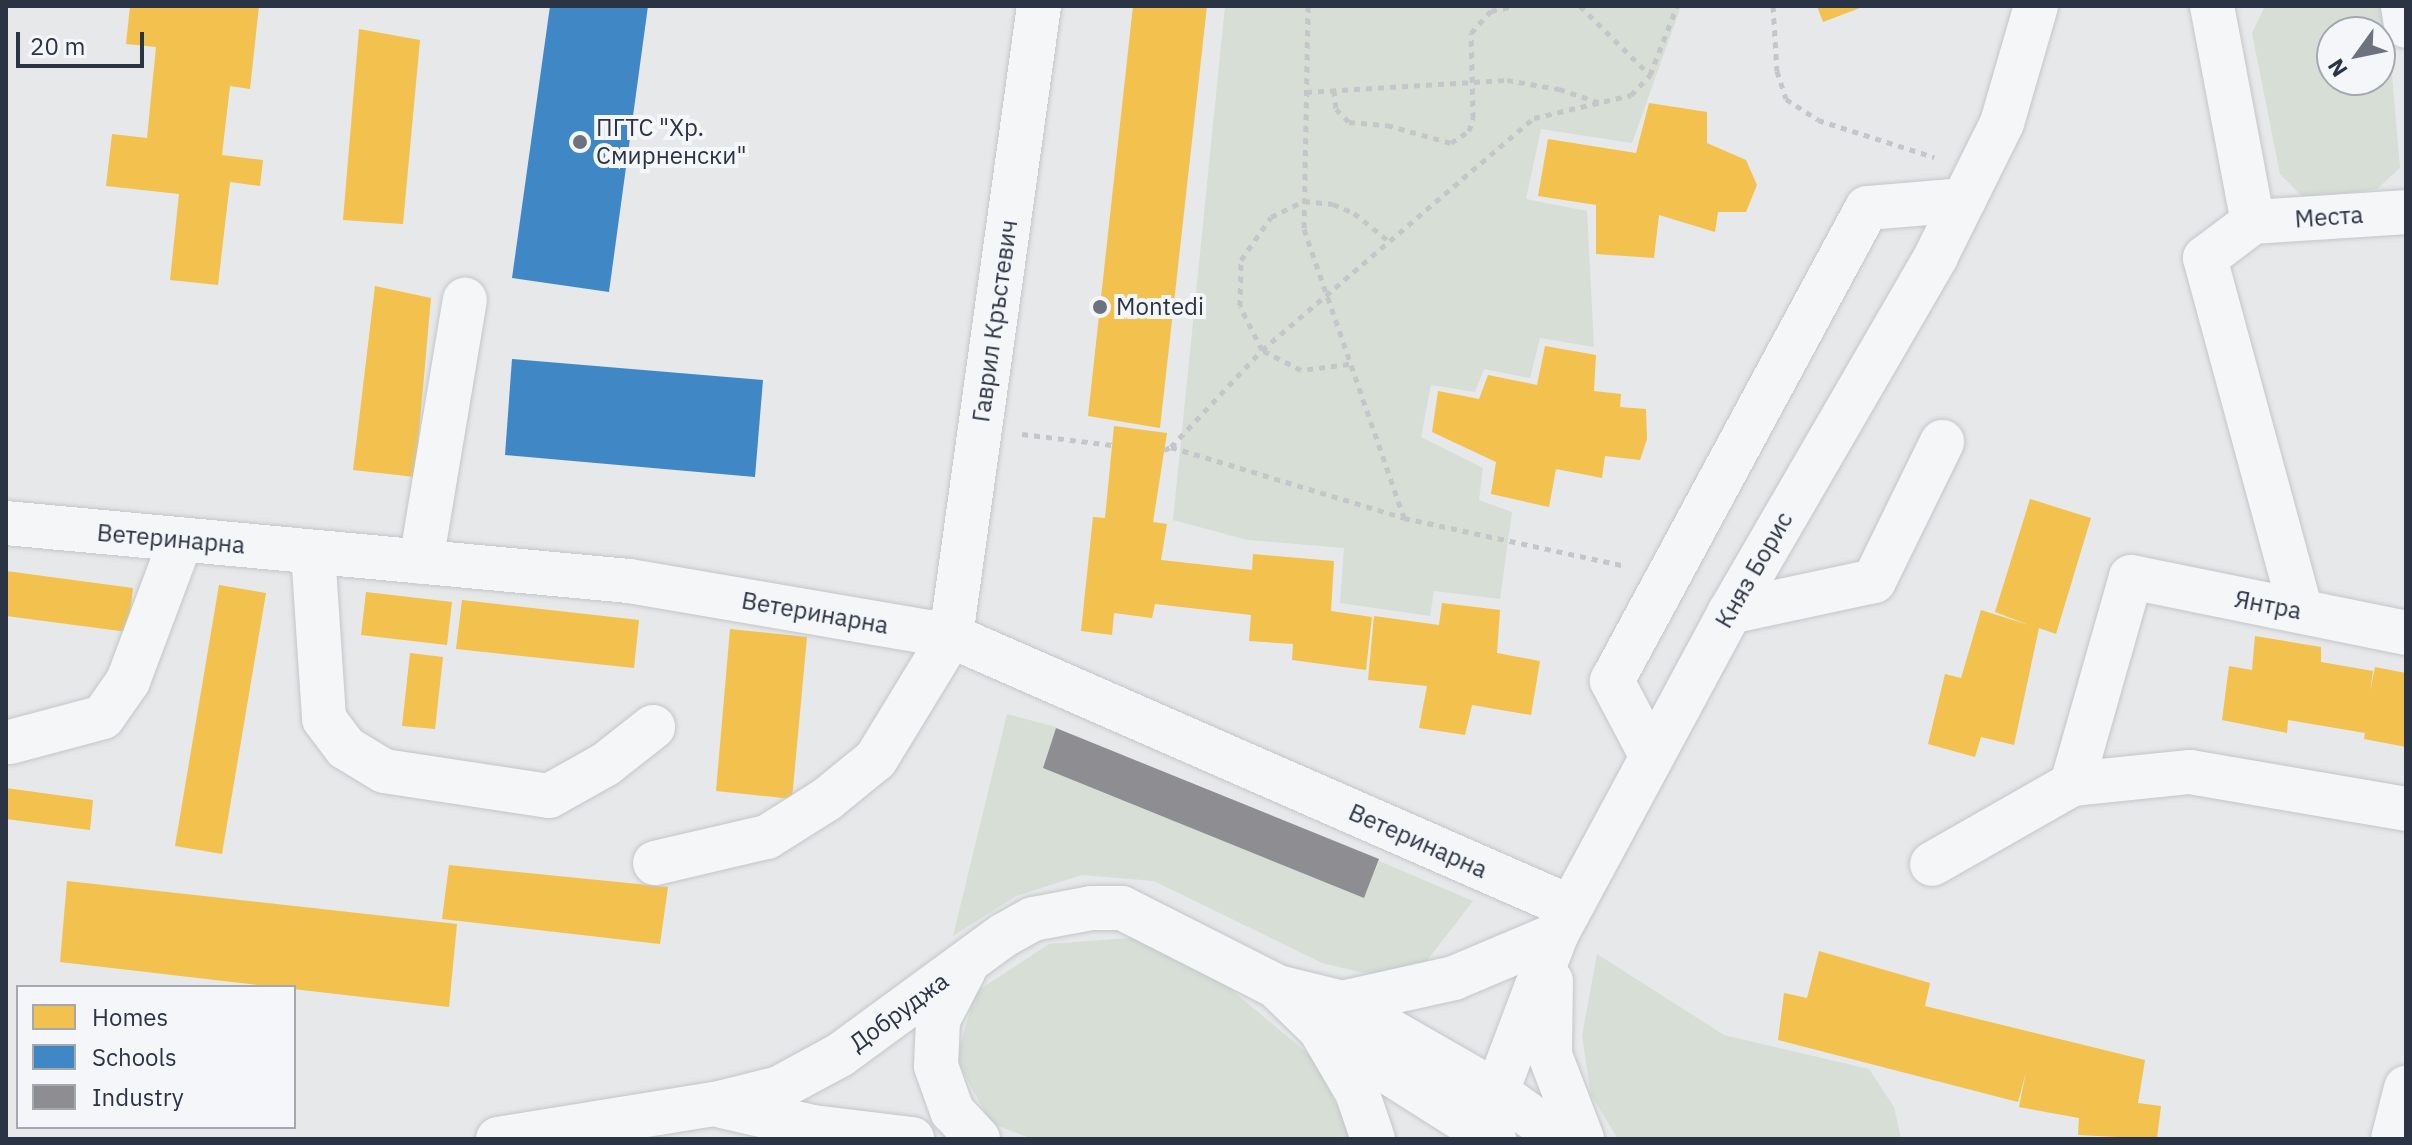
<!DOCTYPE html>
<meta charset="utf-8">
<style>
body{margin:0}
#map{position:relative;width:2412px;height:1145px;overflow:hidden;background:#e6e8ea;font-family:"IBM Plex Sans",sans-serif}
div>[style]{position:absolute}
.green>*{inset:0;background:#d6ded6}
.homes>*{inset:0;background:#f2c14e}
.schools>*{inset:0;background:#3f88c5}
.industry>*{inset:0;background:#8d8d92}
.path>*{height:5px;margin-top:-2.5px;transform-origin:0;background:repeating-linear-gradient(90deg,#c5c6ca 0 6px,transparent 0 12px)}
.roads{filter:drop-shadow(0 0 2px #c4c6c8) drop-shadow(0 0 2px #c4c6c8)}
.minor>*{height:44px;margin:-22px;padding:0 22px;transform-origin:22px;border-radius:22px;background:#f5f6f7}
.dots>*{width:22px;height:22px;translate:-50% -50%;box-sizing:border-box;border:4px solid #f4f6f9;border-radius:50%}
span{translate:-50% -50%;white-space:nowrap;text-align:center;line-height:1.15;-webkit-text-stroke:8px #f4f6f9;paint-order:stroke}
.poi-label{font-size:24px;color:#2b3445}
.left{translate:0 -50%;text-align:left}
.street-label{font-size:24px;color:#2b3445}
.frame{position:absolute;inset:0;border:8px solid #2b3445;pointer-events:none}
.legend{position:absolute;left:16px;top:985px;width:280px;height:144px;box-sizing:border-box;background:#f4f6f9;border:2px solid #a4a8b1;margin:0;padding:10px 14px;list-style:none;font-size:24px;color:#2b3445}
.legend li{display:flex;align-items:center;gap:16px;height:40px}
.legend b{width:40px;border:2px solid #a4a8b1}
.north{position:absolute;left:2316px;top:16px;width:80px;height:80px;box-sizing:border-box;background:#f4f6f9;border:2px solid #a4a8b1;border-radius:50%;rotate:237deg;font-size:22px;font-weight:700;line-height:32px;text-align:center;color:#2b3445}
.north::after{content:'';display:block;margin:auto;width:28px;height:36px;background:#6c737f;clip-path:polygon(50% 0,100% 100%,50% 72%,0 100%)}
.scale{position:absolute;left:16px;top:32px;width:128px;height:36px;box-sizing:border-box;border:4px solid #2b3445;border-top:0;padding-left:10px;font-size:24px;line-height:28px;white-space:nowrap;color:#2b3445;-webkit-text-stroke:6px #f4f6f9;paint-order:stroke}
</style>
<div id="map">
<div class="green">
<i style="clip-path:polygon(1225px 6px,1681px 6px,1632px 143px,1541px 129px,1526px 199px,1587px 211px,1594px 347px,1540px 338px,1530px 378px,1484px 369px,1475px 392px,1431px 385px,1421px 437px,1483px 468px,1479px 500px,1512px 512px,1500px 599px,1434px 591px,1430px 616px,1340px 603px,1344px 548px,1248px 540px,1173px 520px)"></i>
<i style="clip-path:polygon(evenodd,2265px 6px,2386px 6px,2400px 168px,2377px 189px,2305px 199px,2280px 174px,2252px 33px,2265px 6px,2332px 32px,2380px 32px,2380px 80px,2332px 80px,2332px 32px)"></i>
<i style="clip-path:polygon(1007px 714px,1056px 727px,1043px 768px,1364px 898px,1379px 861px,1473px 901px,1426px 962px,1373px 975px,1322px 963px,1154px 881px,1082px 875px,1016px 896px,953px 936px)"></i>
<i style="clip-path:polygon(1143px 937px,1229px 988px,1312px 1057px,1354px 1139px,1032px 1139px,991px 1123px,956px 1059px,976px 992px,1049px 944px)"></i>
<i style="clip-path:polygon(1597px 954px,1724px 1035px,1869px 1069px,1894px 1107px,1901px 1139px,1618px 1139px,1591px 1095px,1582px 1036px)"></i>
</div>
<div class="homes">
<i style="clip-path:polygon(130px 6px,259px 6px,250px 89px,230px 86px,222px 155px,263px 160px,260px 186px,230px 182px,218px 285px,170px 280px,179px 194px,106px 186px,112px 134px,147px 138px,156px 47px,126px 44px)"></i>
<i style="clip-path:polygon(1133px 6px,1207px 6px,1160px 428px,1088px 416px)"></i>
<i style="clip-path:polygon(1817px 6px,1865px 6px,1823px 22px)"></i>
<i style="clip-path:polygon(359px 29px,420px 40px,403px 224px,343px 220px)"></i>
<i style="clip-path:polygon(1649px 103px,1707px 112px,1707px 143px,1746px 160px,1757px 185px,1746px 212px,1718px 212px,1715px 232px,1659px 215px,1654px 258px,1596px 254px,1596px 205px,1538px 196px,1548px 139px,1636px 153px)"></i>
<i style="clip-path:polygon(375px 286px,431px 298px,415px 477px,353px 470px)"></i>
<i style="clip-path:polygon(1545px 346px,1596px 355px,1594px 391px,1621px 394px,1620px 407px,1646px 409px,1647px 439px,1640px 460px,1605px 456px,1602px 478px,1556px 469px,1549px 507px,1491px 494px,1496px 462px,1432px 432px,1438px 391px,1479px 399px,1488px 375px,1537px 385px)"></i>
<i style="clip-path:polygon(1114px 426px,1167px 433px,1153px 522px,1167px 524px,1161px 560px,1252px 570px,1253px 554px,1334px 561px,1331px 611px,1372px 617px,1366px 670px,1292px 660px,1293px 644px,1249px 641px,1251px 615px,1155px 604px,1152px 618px,1114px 613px,1112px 635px,1081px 631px,1093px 517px,1105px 518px)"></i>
<i style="clip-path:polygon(2030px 499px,2091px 518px,2056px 634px,2039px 628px,2014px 745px,1981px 737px,1975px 757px,1928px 744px,1945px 674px,1961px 678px,1981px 610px,2029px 625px,1995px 612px)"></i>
<i style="clip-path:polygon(6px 571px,133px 588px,128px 632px,6px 616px)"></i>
<i style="clip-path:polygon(219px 585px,266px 593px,222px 854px,175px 846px)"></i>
<i style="clip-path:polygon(366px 592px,452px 602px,447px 645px,361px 635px)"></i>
<i style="clip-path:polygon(462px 600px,639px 620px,634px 668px,456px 649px)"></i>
<i style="clip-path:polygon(1442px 603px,1500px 610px,1497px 653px,1540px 661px,1531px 715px,1472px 705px,1465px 735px,1419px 728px,1427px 686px,1368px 680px,1374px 616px,1439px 625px)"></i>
<i style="clip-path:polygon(730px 629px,807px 637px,792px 799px,716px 791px)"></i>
<i style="clip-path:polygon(2255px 636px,2321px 647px,2321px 662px,2373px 671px,2370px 692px,2375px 667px,2406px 673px,2406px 747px,2364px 739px,2365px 733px,2288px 720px,2287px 733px,2222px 720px,2229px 666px,2252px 670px)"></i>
<i style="clip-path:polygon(410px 653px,443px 657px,435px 729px,402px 726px)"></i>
<i style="clip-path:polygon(6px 788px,93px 800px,90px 830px,6px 819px)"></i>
<i style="clip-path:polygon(449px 865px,668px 887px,660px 944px,442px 919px)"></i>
<i style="clip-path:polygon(67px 881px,457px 924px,449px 1007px,60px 962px)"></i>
<i style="clip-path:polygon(1819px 951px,1930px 983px,1925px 1006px,2145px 1060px,2138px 1103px,2161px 1106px,2157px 1139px,2078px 1135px,2079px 1118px,2019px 1107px,2026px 1072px,2018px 1102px,1778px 1040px,1784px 993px,1807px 998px)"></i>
</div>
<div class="schools">
<i style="clip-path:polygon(550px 6px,648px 6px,609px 292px,512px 278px)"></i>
<i style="clip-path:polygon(512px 359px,763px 380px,755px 477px,505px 455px)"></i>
</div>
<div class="industry">
<i style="clip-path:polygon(1056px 728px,1379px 859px,1364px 898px,1043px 768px)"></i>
</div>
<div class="path">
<i style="left:1308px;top:6px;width:223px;rotate:91deg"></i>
<i style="left:1304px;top:229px;width:306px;rotate:70.9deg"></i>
<i style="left:1580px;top:6px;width:98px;rotate:44.6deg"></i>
<i style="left:1773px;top:6px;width:65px;rotate:86.5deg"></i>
<i style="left:1777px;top:71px;width:29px;rotate:72deg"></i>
<i style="left:1786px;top:99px;width:38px;rotate:33deg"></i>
<i style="left:1818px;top:120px;width:122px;rotate:17.7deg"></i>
<i style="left:1334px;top:90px;width:19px;rotate:84deg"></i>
<i style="left:1336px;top:109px;width:18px;rotate:45deg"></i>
<i style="left:1349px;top:122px;width:38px;rotate:5deg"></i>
<i style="left:1387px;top:125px;width:66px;rotate:15.7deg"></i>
<i style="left:1451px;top:143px;width:22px;rotate:-34deg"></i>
<i style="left:1469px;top:131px;width:14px;rotate:-73deg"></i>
<i style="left:1473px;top:118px;width:85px;rotate:-91.3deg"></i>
<i style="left:1471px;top:33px;width:30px;rotate:-48deg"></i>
<i style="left:1491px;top:11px;width:24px;rotate:-12deg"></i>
<i style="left:1306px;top:92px;width:201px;rotate:-3.4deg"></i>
<i style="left:1507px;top:80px;width:53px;rotate:9.8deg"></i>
<i style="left:1559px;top:89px;width:47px;rotate:18.4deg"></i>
<i style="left:1349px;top:364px;width:48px;rotate:172.9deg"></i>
<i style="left:1301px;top:370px;width:44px;rotate:-152.9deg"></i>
<i style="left:1262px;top:350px;width:49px;rotate:-116.6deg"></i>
<i style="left:1240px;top:306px;width:46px;rotate:-88.8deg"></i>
<i style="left:1241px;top:260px;width:52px;rotate:-55.1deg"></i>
<i style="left:1271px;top:217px;width:37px;rotate:-26deg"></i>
<i style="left:1304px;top:201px;width:29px;rotate:6deg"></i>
<i style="left:1333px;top:204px;width:23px;rotate:23deg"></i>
<i style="left:1354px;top:213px;width:46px;rotate:38.9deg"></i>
<i style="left:1022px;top:434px;width:91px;rotate:7deg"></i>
<i style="left:1171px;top:447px;width:133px;rotate:-46.8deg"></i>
<i style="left:1262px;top:350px;width:358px;rotate:-40.5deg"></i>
<i style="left:1534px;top:118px;width:100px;rotate:-13.3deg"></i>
<i style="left:1631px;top:95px;width:28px;rotate:-46deg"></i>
<i style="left:1650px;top:75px;width:74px;rotate:-68.6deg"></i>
<i style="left:1164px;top:450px;width:8px;rotate:-23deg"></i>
<i style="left:1171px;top:447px;width:244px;rotate:16.9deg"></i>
<i style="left:1404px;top:518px;width:227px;rotate:12.2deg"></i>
</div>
<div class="roads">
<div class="minor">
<i style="left:2212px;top:6px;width:220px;rotate:79.3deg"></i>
<i style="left:2403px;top:6px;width:20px;rotate:81deg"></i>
<i style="left:2253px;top:222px;width:60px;rotate:143.1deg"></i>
<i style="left:2205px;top:258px;width:366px;rotate:74.8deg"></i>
<i style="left:2253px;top:222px;width:153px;rotate:-3.7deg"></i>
<i style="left:6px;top:523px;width:626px;rotate:5.32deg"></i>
<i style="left:629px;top:581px;width:327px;rotate:9.7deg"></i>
<i style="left:951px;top:636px;width:676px;rotate:23.64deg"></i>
<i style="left:313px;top:552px;width:167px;rotate:86.2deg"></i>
<i style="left:324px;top:719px;width:36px;rotate:53deg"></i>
<i style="left:346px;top:748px;width:44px;rotate:31.2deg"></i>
<i style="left:384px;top:771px;width:167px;rotate:8.6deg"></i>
<i style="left:549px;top:796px;width:65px;rotate:-29.3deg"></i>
<i style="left:606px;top:764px;width:60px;rotate:-38.2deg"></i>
<i style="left:421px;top:562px;width:266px;rotate:-80.5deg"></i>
<i style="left:1730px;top:612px;width:147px;rotate:-12.1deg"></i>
<i style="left:1874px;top:581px;width:155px;rotate:-63.9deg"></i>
<i style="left:10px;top:742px;width:96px;rotate:-15deg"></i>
<i style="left:103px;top:717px;width:44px;rotate:-55.2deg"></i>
<i style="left:128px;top:681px;width:151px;rotate:-69.4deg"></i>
<i style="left:1651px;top:755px;width:84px;rotate:-117.8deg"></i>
<i style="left:1612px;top:681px;width:537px;rotate:-61.67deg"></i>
<i style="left:1867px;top:208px;width:97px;rotate:-4.7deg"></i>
<i style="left:2072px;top:784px;width:119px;rotate:-5.8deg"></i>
<i style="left:2190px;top:772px;width:219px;rotate:9.7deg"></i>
<i style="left:655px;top:863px;width:115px;rotate:-13.1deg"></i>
<i style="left:767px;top:837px;width:71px;rotate:-32.3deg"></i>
<i style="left:827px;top:799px;width:63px;rotate:-39.2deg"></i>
<i style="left:876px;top:759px;width:144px;rotate:-58.6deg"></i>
<i style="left:951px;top:636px;width:636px;rotate:-82.05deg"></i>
<i style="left:1932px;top:864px;width:161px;rotate:-29.7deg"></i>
<i style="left:2072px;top:784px;width:215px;rotate:-74.1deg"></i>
<i style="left:2131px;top:577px;width:281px;rotate:11.5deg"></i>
<i style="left:964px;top:970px;width:56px;rotate:117.5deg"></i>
<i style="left:938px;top:1020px;width:46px;rotate:92.5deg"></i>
<i style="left:936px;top:1066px;width:48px;rotate:70.4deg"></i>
<i style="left:952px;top:1111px;width:38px;rotate:47deg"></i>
<i style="left:1551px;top:981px;width:74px;rotate:90.8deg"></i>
<i style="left:1550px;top:1055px;width:90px;rotate:69.1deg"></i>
<i style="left:1279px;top:989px;width:57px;rotate:44.3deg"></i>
<i style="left:1320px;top:1029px;width:206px;rotate:32.3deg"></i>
<i style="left:1342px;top:1003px;width:115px;rotate:-12.6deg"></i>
<i style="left:1454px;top:978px;width:111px;rotate:-22.9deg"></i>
<i style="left:1323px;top:1034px;width:67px;rotate:59.6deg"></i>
<i style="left:1357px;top:1092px;width:50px;rotate:71.2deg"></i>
<i style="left:722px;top:1106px;width:93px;rotate:13deg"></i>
<i style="left:813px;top:1127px;width:100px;rotate:6.9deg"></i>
<i style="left:498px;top:1139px;width:220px;rotate:-9.2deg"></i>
<i style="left:715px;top:1104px;width:66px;rotate:-14deg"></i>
<i style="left:779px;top:1088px;width:69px;rotate:-28.4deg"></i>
<i style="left:840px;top:1055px;width:203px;rotate:-36.2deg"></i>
<i style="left:1004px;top:935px;width:33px;rotate:-29deg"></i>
<i style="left:1033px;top:919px;width:59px;rotate:-10.7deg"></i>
<i style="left:1091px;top:908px;width:31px"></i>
<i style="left:1122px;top:908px;width:175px;rotate:26.9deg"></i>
<i style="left:1278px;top:987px;width:66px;rotate:14deg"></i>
<i style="left:1342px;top:1003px;width:179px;rotate:29.9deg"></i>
<i style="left:1497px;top:1092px;width:80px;rotate:35.9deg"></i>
<i style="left:1479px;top:1139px;width:218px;rotate:-69.3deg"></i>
<i style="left:1556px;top:935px;width:367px;rotate:-61.7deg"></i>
<i style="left:1730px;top:612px;width:411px;rotate:-59.9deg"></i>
<i style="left:1936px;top:256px;width:148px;rotate:-63.6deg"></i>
<i style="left:2002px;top:123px;width:122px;rotate:-73.8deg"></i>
<i style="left:2393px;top:1139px;width:53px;rotate:-75.7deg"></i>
</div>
</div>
<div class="dots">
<i style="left:580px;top:142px;background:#6c737f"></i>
<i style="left:1100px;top:307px;background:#6c737f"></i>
</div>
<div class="poi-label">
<span class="left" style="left:596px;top:142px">ПГТС "Хр.<br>Смирненски"</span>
<span class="left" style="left:1116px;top:307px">Montedi</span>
</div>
<div class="street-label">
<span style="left:2329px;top:217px;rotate:-4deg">Места</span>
<span style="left:995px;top:321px;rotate:-82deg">Гаврил Кръстевич</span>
<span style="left:171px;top:539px;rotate:5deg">Ветеринарна</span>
<span style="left:1754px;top:570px;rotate:-60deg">Княз Борис</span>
<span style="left:2268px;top:605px;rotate:11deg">Янтра</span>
<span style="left:815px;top:613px;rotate:10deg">Ветеринарна</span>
<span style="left:1418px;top:841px;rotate:24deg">Ветеринарна</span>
<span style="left:899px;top:1012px;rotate:-36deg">Добруджа</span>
</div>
<div class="frame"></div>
<ul class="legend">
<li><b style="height:22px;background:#f2c14e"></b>Homes</li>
<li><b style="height:22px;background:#3f88c5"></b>Schools</li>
<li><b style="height:22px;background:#8d8d92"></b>Industry</li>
</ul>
<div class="north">N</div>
<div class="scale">20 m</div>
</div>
